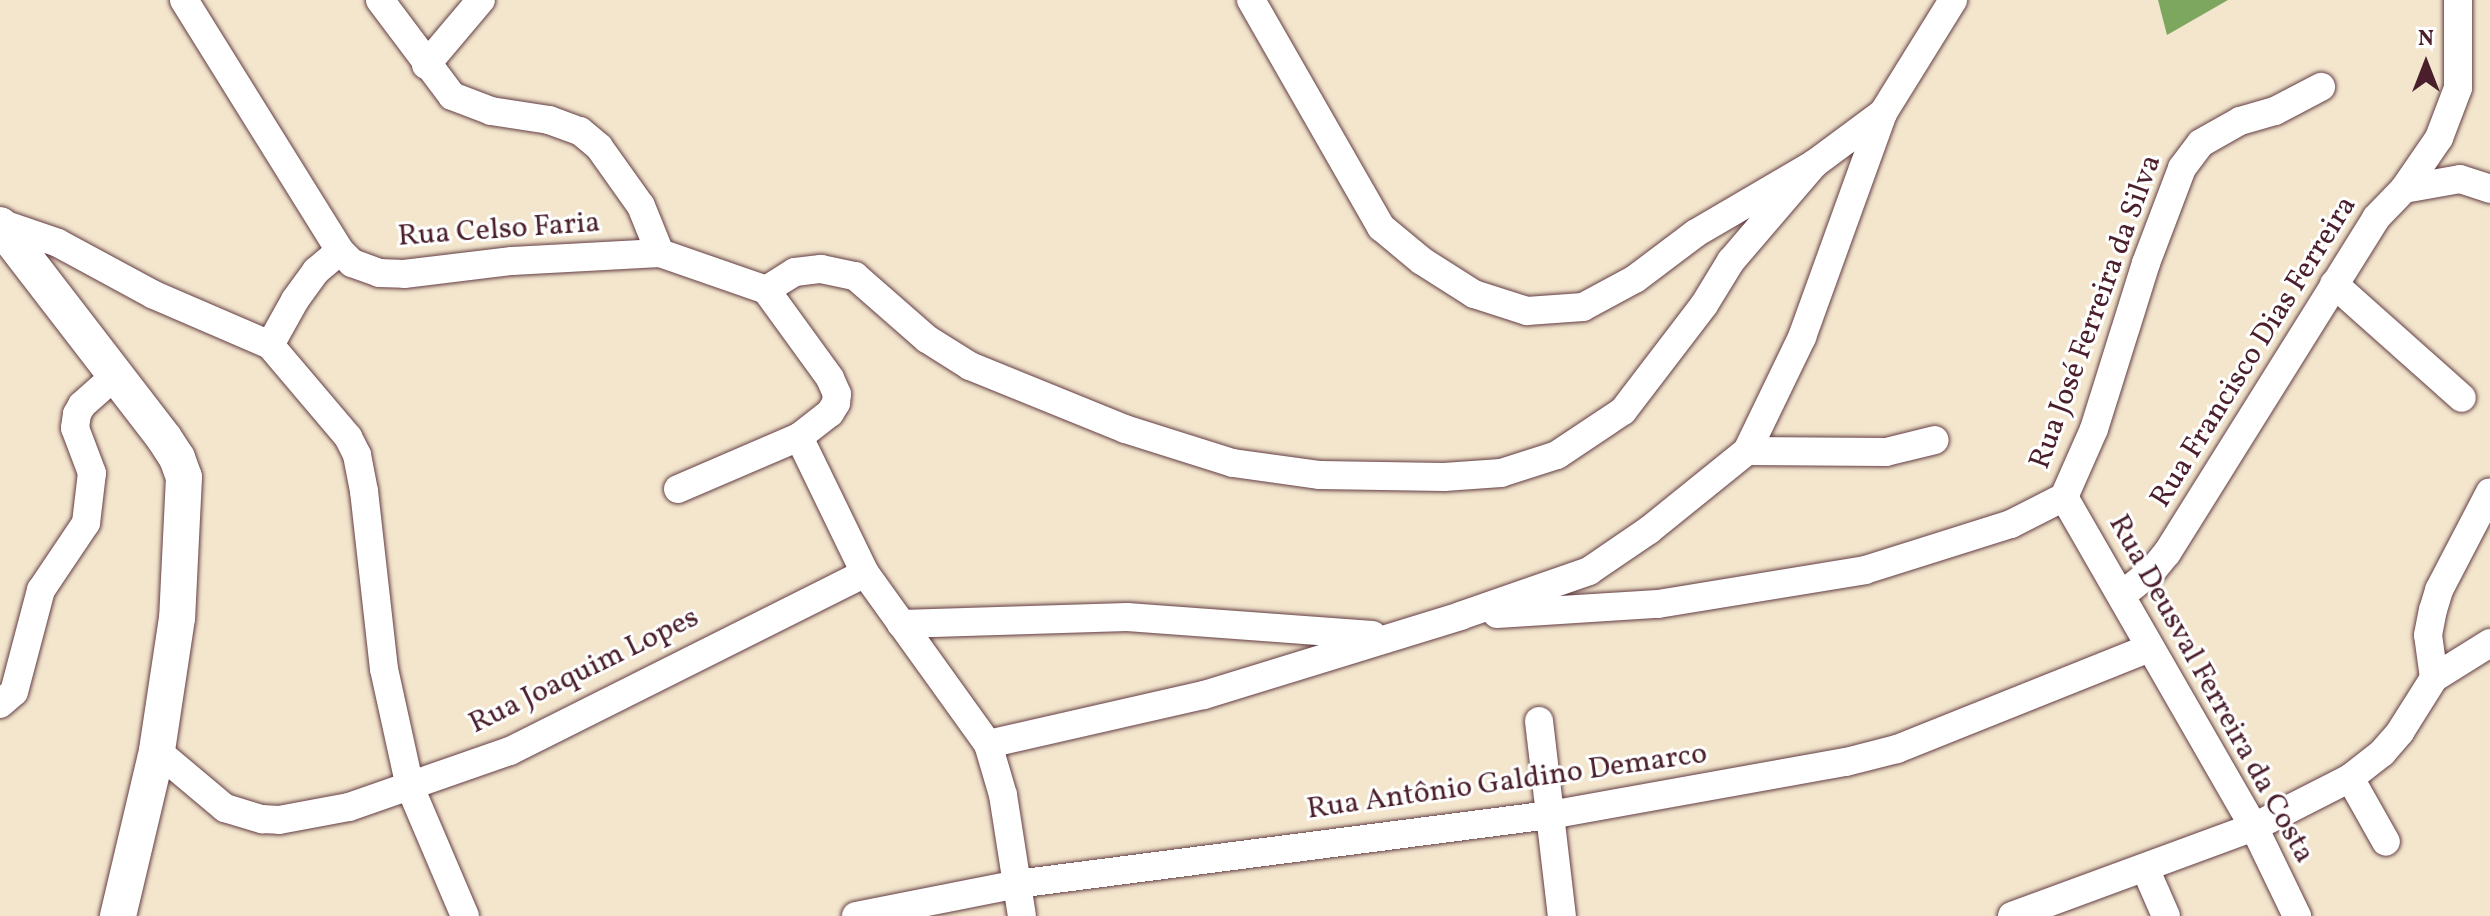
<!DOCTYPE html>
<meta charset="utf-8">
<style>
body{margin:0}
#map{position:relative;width:2490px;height:916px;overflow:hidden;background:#f3e6cd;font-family:Vollkorn,serif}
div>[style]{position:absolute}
.forest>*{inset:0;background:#7da75f}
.roads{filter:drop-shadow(0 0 2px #633d43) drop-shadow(0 0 2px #633d43)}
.minor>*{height:28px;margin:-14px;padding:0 14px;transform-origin:14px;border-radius:14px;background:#fff}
.major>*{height:36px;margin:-18px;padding:0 18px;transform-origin:18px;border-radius:18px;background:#fff}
span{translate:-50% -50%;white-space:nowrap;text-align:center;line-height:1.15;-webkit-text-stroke:6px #fff;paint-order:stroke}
.street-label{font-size:30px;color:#4a1f2b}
.north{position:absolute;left:2386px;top:24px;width:80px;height:80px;-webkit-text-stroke:6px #fff;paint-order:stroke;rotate:0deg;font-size:22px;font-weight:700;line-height:32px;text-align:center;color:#4a1f2b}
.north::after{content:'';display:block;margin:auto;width:28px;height:36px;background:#4a1f2b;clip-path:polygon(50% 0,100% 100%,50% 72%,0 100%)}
</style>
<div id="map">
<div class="forest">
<i style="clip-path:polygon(2158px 0,2228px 0,2167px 35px)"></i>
</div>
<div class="roads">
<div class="minor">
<i style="left:184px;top:0;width:296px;rotate:58.1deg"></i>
<i style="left:340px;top:251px;width:17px;rotate:45deg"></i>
<i style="left:352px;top:263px;width:29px;rotate:20deg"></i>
<i style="left:379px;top:273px;width:25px;rotate:2deg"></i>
<i style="left:404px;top:274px;width:109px;rotate:-6.9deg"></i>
<i style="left:512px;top:261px;width:148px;rotate:-3.1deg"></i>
<i style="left:660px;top:253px;width:112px;rotate:19.2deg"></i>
<i style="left:380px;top:0;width:120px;rotate:53.1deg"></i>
<i style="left:452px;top:96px;width:42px;rotate:21deg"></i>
<i style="left:491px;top:111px;width:59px;rotate:8.8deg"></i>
<i style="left:549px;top:120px;width:33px;rotate:20deg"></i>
<i style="left:580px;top:131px;width:25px;rotate:40deg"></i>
<i style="left:599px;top:147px;width:72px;rotate:54.6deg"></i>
<i style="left:641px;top:206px;width:51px;rotate:68deg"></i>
<i style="left:1251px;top:0;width:262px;rotate:60.2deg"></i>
<i style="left:1381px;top:227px;width:53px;rotate:39.7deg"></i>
<i style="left:1422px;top:261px;width:62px;rotate:32.4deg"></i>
<i style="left:1474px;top:294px;width:56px;rotate:17.8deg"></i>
<i style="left:1527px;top:311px;width:56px;rotate:-4.1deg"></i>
<i style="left:1583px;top:307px;width:59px;rotate:-28.3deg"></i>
<i style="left:1635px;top:279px;width:76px;rotate:-37deg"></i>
<i style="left:1696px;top:233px;width:137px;rotate:-30.3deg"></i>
<i style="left:1814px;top:164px;width:86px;rotate:-36.5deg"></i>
<i style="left:426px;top:65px;width:85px;rotate:-49.8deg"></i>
<i style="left:2404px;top:189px;width:57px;rotate:-10.1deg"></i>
<i style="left:2460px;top:179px;width:32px;rotate:18deg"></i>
<i style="left:0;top:223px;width:61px;rotate:19deg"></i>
<i style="left:58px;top:243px;width:109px;rotate:28.4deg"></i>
<i style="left:154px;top:295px;width:126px;rotate:23.3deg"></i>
<i style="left:270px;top:345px;width:121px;rotate:49.7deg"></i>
<i style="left:348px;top:437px;width:20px;rotate:63deg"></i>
<i style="left:357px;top:455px;width:37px;rotate:79deg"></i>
<i style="left:364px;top:491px;width:179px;rotate:83.6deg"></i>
<i style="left:384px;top:669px;width:121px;rotate:77.6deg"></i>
<i style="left:410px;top:787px;width:140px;rotate:66.9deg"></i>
<i style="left:2334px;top:284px;width:171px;rotate:41.7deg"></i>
<i style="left:766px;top:290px;width:34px;rotate:-32deg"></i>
<i style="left:795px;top:272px;width:26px;rotate:-7deg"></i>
<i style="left:821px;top:269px;width:35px;rotate:12deg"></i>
<i style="left:855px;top:276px;width:96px;rotate:41.2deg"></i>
<i style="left:927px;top:339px;width:51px;rotate:32.1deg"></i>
<i style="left:970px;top:366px;width:167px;rotate:22.1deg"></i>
<i style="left:1125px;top:429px;width:113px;rotate:17.5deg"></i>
<i style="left:1233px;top:463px;width:88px;rotate:7.9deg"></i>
<i style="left:1320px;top:475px;width:124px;rotate:0.9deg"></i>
<i style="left:1444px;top:477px;width:57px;rotate:-4deg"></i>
<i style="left:1501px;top:473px;width:59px;rotate:-17.8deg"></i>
<i style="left:1557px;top:455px;width:79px;rotate:-33.7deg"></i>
<i style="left:1623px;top:411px;width:133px;rotate:-52.6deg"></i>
<i style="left:1704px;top:305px;width:52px;rotate:-58.5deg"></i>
<i style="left:1731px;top:261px;width:128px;rotate:-49.4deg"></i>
<i style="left:270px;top:345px;width:51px;rotate:-60.9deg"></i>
<i style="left:295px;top:300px;width:36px;rotate:-54deg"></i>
<i style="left:316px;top:271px;width:31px;rotate:-40deg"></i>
<i style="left:799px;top:437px;width:151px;rotate:64.1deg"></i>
<i style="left:865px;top:573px;width:211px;rotate:54.3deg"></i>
<i style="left:988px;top:744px;width:53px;rotate:73.6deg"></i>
<i style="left:1003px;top:795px;width:122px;rotate:81.1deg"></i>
<i style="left:1747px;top:451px;width:139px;rotate:0.4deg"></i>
<i style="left:1886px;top:452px;width:50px;rotate:-13.8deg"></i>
<i style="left:678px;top:489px;width:132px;rotate:-23.3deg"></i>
<i style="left:799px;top:437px;width:39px;rotate:-38deg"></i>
<i style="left:830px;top:413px;width:12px;rotate:-59deg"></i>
<i style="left:836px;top:403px;width:9px;rotate:-84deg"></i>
<i style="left:837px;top:394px;width:17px;rotate:-114deg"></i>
<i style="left:830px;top:378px;width:109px;rotate:-126deg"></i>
<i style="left:2064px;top:497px;width:74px;rotate:-66.2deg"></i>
<i style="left:2094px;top:429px;width:174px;rotate:-72.6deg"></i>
<i style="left:2146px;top:263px;width:102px;rotate:-69.2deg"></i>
<i style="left:2182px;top:168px;width:31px;rotate:-53deg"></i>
<i style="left:2201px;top:143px;width:45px;rotate:-29.4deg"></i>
<i style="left:2240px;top:121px;width:36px;rotate:-16deg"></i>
<i style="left:2275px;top:111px;width:52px;rotate:-27.6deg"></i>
<i style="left:2064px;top:497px;width:381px;rotate:60.1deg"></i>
<i style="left:2254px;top:827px;width:99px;rotate:64.2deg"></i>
<i style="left:2122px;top:595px;width:40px;rotate:-39deg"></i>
<i style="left:2153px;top:570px;width:22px;rotate:-51deg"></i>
<i style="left:2167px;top:553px;width:395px;rotate:-58deg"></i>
<i style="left:2376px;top:218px;width:40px;rotate:-46deg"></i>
<i style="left:2404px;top:189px;width:62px;rotate:-55.5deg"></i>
<i style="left:2439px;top:138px;width:53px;rotate:-69.2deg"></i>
<i style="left:2458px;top:88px;width:88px;rotate:-90deg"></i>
<i style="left:1497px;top:614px;width:161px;rotate:-3.6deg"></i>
<i style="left:1658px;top:604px;width:210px;rotate:-9.3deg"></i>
<i style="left:1865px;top:570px;width:153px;rotate:-17.5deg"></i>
<i style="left:2011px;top:524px;width:59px;rotate:-27deg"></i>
<i style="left:901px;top:624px;width:226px;rotate:-1.8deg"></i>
<i style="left:1127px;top:617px;width:246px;rotate:4.2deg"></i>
<i style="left:2434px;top:678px;width:43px;rotate:-97.9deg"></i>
<i style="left:2428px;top:635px;width:25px;rotate:-79deg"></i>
<i style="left:2433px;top:610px;width:21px;rotate:-73deg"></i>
<i style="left:2439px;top:590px;width:110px;rotate:-62.5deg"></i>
<i style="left:0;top:704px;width:18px;rotate:-41deg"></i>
<i style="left:14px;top:692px;width:106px;rotate:-75.2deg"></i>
<i style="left:41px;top:590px;width:81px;rotate:-56.1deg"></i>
<i style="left:86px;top:523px;width:50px;rotate:-83.2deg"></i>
<i style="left:92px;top:473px;width:48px;rotate:-110.7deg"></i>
<i style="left:75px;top:428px;width:14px;rotate:-82deg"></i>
<i style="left:77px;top:414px;width:10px;rotate:-61deg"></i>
<i style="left:82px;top:405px;width:47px;rotate:-41.5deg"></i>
<i style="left:1539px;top:721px;width:196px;rotate:83.3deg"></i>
<i style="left:988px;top:744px;width:221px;rotate:-12.8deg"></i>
<i style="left:1204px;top:695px;width:268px;rotate:-17.1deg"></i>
<i style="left:1460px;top:616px;width:137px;rotate:-19.2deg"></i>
<i style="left:1589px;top:571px;width:73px;rotate:-34.3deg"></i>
<i style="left:1649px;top:530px;width:126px;rotate:-38.9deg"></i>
<i style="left:1747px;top:451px;width:127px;rotate:-64.2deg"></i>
<i style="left:1802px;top:337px;width:238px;rotate:-70.1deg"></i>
<i style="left:1883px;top:113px;width:133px;rotate:-58.2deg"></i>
<i style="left:157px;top:751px;width:89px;rotate:40deg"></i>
<i style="left:225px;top:808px;width:39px;rotate:17deg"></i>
<i style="left:262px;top:819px;width:17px;rotate:3deg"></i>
<i style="left:279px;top:820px;width:71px;rotate:-10.5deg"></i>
<i style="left:349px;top:807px;width:170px;rotate:-19.2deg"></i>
<i style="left:510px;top:751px;width:397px;rotate:-26.6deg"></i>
<i style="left:2350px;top:778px;width:73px;rotate:60.6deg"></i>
<i style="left:2145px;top:868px;width:52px;rotate:66.4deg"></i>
<i style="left:856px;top:916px;width:164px;rotate:-11.2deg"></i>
<i style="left:1017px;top:884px;width:537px;rotate:-7.38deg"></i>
<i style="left:1550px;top:815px;width:301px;rotate:-10.2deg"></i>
<i style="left:1846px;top:762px;width:53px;rotate:-14.3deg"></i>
<i style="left:1897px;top:749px;width:272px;rotate:-21.8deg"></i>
<i style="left:2012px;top:916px;width:258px;rotate:-20.2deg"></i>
<i style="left:2254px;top:827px;width:108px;rotate:-27deg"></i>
<i style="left:2350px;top:778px;width:41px;rotate:-38deg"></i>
<i style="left:2382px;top:753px;width:28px;rotate:-49deg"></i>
<i style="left:2400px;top:732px;width:64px;rotate:-57.8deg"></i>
<i style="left:2434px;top:678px;width:66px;rotate:-32deg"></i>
</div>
<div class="major">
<i style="left:0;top:225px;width:269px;rotate:52.4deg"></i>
<i style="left:164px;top:438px;width:24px;rotate:57deg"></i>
<i style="left:177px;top:458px;width:20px;rotate:70deg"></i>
<i style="left:184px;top:477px;width:141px;rotate:92.8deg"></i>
<i style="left:177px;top:618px;width:134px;rotate:98.6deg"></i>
<i style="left:157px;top:751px;width:170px;rotate:103.3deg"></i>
</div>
</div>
<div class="street-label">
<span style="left:499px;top:230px;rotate:-4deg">Rua Celso Faria</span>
<span style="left:2096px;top:312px;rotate:-70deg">Rua José Ferreira da Silva</span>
<span style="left:2254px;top:352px;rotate:-58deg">Rua Francisco Dias Ferreira</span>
<span style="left:584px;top:671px;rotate:-26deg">Rua Joaquim Lopes</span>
<span style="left:2211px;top:689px;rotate:61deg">Rua Deusval Ferreira da Costa</span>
<span style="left:1507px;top:782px;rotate:-8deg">Rua Antônio Galdino Demarco</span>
</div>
<div class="north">N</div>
</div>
